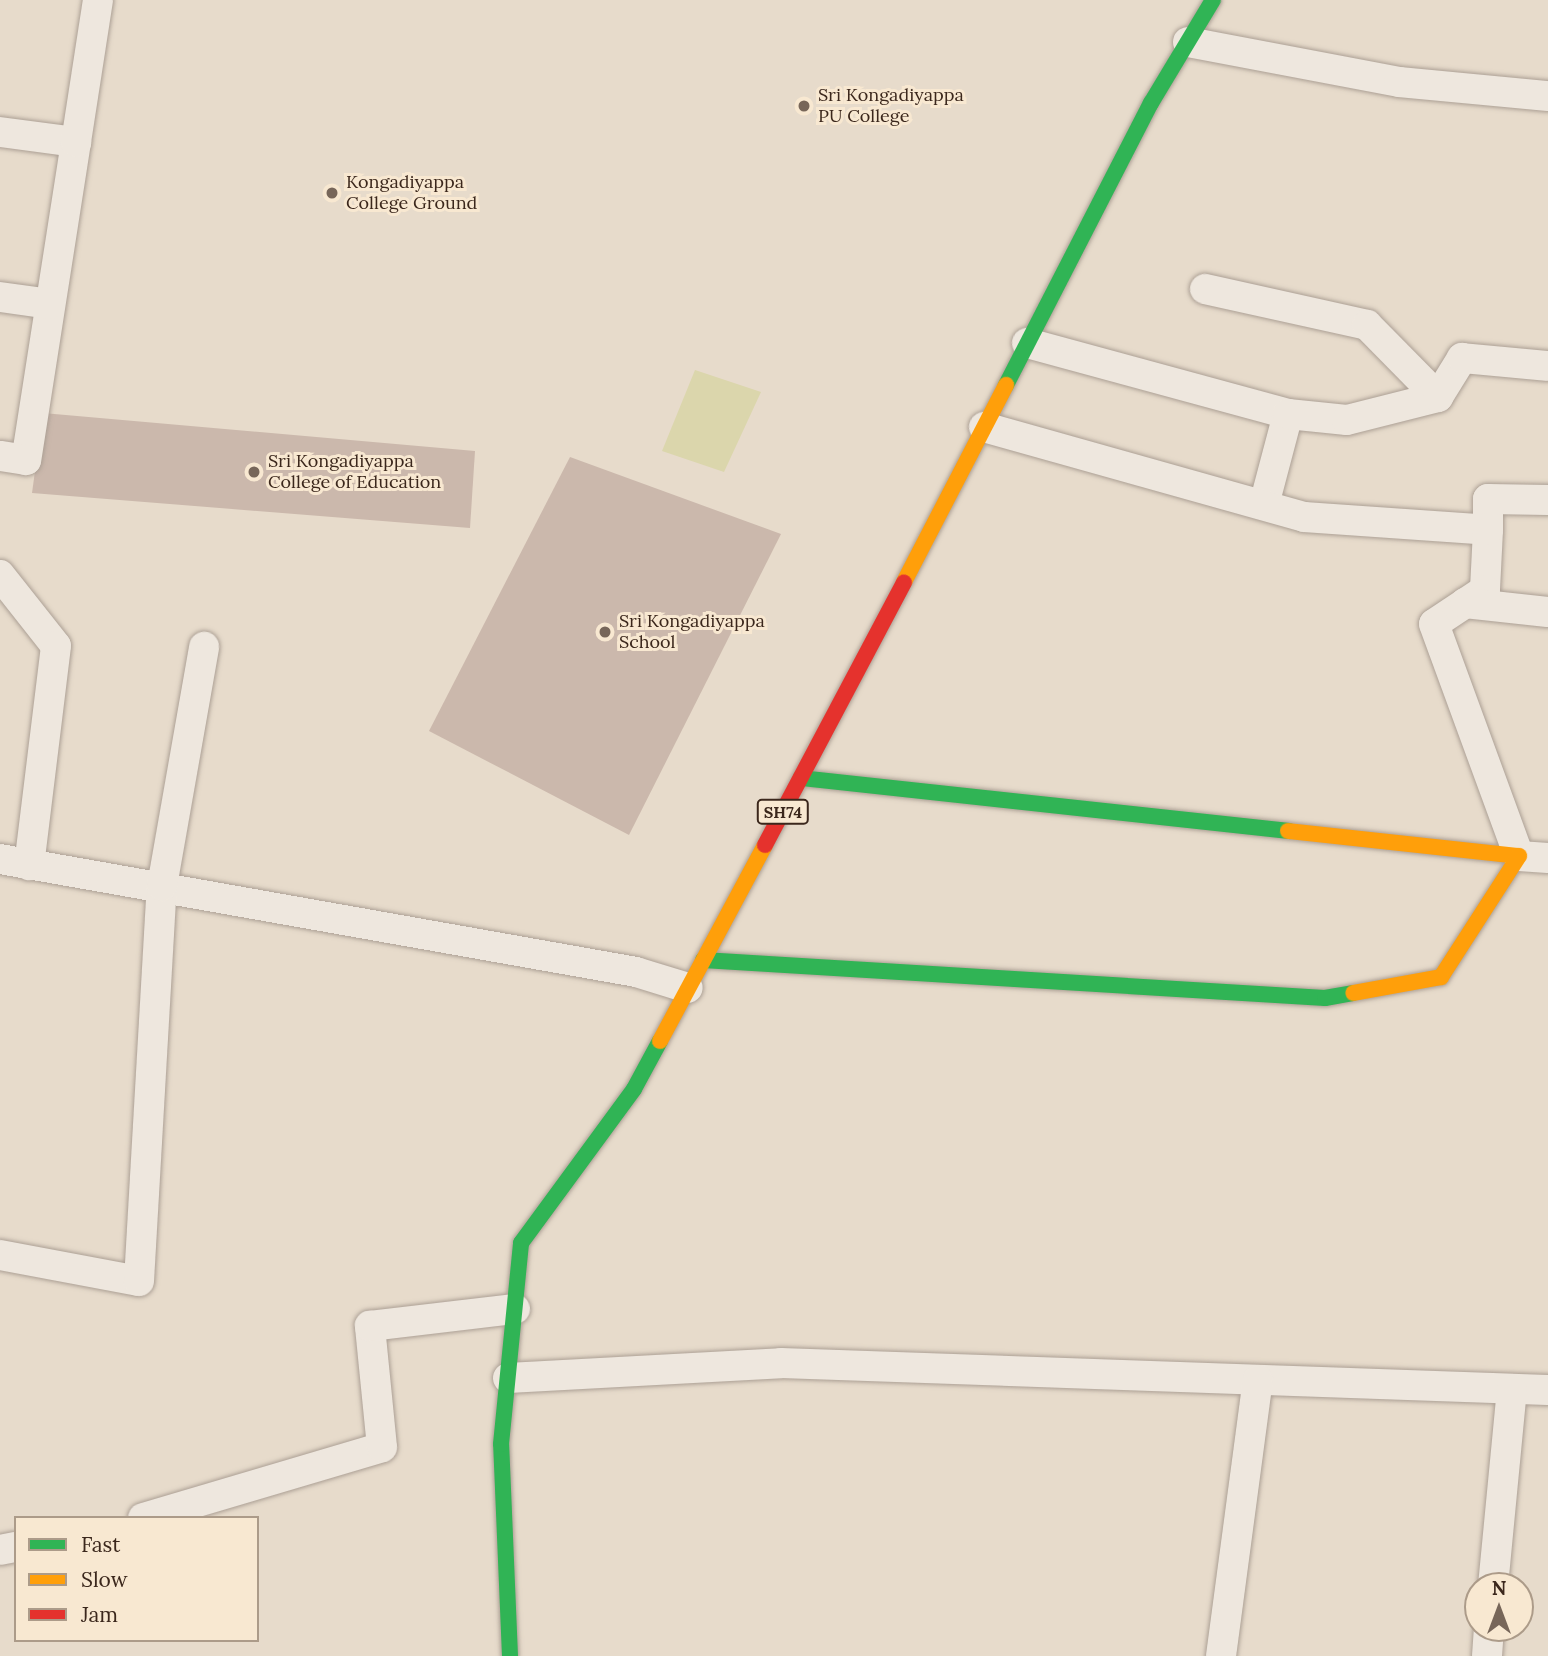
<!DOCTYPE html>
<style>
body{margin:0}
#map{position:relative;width:1548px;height:1656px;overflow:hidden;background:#e7dbcb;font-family:Lora,serif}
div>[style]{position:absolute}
.green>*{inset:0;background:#dbd6ac}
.building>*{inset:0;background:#cbb8ac}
.roads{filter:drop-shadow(0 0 2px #aca095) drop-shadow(0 0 2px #aca095)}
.street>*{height:30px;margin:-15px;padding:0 15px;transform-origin:15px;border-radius:15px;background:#eee7de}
.fast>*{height:16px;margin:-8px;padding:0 8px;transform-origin:8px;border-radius:8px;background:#30b455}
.slow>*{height:16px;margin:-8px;padding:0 8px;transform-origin:8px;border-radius:8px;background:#ff9f0a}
.jam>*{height:16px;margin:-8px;padding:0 8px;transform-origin:8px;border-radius:8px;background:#e5322d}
.dots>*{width:19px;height:19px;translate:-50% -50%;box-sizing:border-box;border:4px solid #f8e8d1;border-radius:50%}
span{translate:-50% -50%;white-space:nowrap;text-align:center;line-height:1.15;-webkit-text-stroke:6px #f8e8d1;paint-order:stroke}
.shield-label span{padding:2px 5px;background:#f8e8d1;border:2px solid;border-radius:5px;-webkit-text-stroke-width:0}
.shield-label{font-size:16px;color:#3b271c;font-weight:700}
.poi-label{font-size:18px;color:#3b271c}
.left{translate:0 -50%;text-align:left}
.legend{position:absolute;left:14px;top:1516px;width:245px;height:126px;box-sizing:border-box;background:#f8e8d1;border:2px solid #ac9b89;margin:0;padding:9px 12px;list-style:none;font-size:21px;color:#3b271c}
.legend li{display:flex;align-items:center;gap:14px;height:35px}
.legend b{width:35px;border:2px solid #ac9b89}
.north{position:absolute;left:1464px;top:1572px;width:70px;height:70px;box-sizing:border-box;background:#f8e8d1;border:2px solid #ac9b89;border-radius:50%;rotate:0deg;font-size:19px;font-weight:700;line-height:28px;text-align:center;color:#3b271c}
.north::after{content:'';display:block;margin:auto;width:24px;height:32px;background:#776659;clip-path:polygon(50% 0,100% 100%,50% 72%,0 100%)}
</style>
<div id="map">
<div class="green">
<i style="clip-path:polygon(695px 370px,761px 392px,724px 472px,662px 451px)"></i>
</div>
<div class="building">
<i style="clip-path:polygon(43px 413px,475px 451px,470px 528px,32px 493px)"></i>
<i style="clip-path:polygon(570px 457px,781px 534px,629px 835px,429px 731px)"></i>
</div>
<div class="roads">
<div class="street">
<i style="left:1188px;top:42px;width:215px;rotate:10.7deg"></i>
<i style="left:1399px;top:82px;width:150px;rotate:5.4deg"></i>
<i style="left:0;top:132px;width:77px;rotate:7.5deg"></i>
<i style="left:76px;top:142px;width:322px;rotate:98.9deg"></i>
<i style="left:26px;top:460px;width:26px;rotate:-171deg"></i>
<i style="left:76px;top:142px;width:144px;rotate:-81.2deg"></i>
<i style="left:1205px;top:289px;width:166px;rotate:12.5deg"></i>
<i style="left:1367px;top:325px;width:101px;rotate:45.4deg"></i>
<i style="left:0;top:297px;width:50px;rotate:8deg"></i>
<i style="left:1027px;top:343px;width:270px;rotate:15.2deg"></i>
<i style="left:1288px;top:414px;width:94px;rotate:104.8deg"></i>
<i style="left:1288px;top:414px;width:59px;rotate:5.8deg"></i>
<i style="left:1347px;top:420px;width:94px;rotate:-14.2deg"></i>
<i style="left:1438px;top:397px;width:46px;rotate:-58.4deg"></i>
<i style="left:1462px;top:358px;width:86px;rotate:5.3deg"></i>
<i style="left:984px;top:427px;width:332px;rotate:15.7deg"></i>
<i style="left:1304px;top:517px;width:184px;rotate:4deg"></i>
<i style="left:1488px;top:530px;width:60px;rotate:92.9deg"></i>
<i style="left:1485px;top:590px;width:61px;rotate:146.3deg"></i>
<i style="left:1434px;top:624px;width:247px;rotate:69.9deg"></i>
<i style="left:1519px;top:856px;width:29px;rotate:4deg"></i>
<i style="left:1488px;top:530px;width:31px;rotate:-90deg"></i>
<i style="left:1488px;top:499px;width:60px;rotate:1deg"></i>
<i style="left:0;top:575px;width:90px;rotate:51.7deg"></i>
<i style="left:56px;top:646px;width:221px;rotate:97deg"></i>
<i style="left:1465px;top:603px;width:83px;rotate:6.2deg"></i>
<i style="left:0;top:859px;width:646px;rotate:10.07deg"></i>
<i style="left:636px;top:972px;width:54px;rotate:17.1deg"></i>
<i style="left:0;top:1255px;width:141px;rotate:10.6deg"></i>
<i style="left:139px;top:1281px;width:396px;rotate:-86.7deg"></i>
<i style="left:162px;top:886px;width:243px;rotate:-80deg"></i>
<i style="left:508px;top:1378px;width:273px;rotate:-3.1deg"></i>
<i style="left:781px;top:1363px;width:767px;rotate:2.02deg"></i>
<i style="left:143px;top:1518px;width:249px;rotate:-16.5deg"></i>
<i style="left:382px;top:1447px;width:122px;rotate:-95.7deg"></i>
<i style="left:370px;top:1326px;width:146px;rotate:-6.7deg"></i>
<i style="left:0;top:1550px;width:16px;rotate:-11deg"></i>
<i style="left:1493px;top:1586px;width:197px;rotate:-84.5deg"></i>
<i style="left:1221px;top:1656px;width:278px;rotate:-82.4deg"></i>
<i style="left:1487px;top:1656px;width:28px;rotate:-86deg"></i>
</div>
<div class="fast">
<i style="left:1006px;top:385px;width:317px;rotate:-62.8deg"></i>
<i style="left:1151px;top:103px;width:120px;rotate:-59deg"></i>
<i style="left:801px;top:778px;width:490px;rotate:6.2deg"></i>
<i style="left:703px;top:960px;width:623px;rotate:3.5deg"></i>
<i style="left:1325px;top:998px;width:28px;rotate:-10deg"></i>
<i style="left:510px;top:1656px;width:212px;rotate:-92.4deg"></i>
<i style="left:501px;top:1444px;width:202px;rotate:-84.3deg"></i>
<i style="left:521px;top:1243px;width:191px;rotate:-53.7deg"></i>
<i style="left:634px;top:1089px;width:55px;rotate:-61.6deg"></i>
</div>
<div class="slow">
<i style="left:904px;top:582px;width:222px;rotate:-62.6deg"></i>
<i style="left:1288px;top:831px;width:232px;rotate:6.2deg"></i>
<i style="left:1519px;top:856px;width:144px;rotate:122.8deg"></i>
<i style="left:1441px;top:977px;width:89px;rotate:169.7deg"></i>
<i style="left:660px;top:1041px;width:222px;rotate:-61.8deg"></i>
</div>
<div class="jam">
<i style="left:765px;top:845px;width:297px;rotate:-62.1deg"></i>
</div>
</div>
<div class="dots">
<i style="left:804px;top:106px;background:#776659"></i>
<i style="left:332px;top:193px;background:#776659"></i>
<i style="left:254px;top:472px;background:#776659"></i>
<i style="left:605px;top:632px;background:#776659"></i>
</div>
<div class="shield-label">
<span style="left:783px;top:812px">SH74</span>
</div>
<div class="poi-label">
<span class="left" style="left:818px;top:106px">Sri Kongadiyappa<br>PU College</span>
<span class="left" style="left:346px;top:193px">Kongadiyappa<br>College Ground</span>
<span class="left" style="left:268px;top:472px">Sri Kongadiyappa<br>College of Education</span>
<span class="left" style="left:619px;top:632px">Sri Kongadiyappa<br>School</span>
</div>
<ul class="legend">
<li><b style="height:9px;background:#30b455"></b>Fast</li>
<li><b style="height:9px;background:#ff9f0a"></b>Slow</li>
<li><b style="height:9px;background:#e5322d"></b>Jam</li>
</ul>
<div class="north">N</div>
</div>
